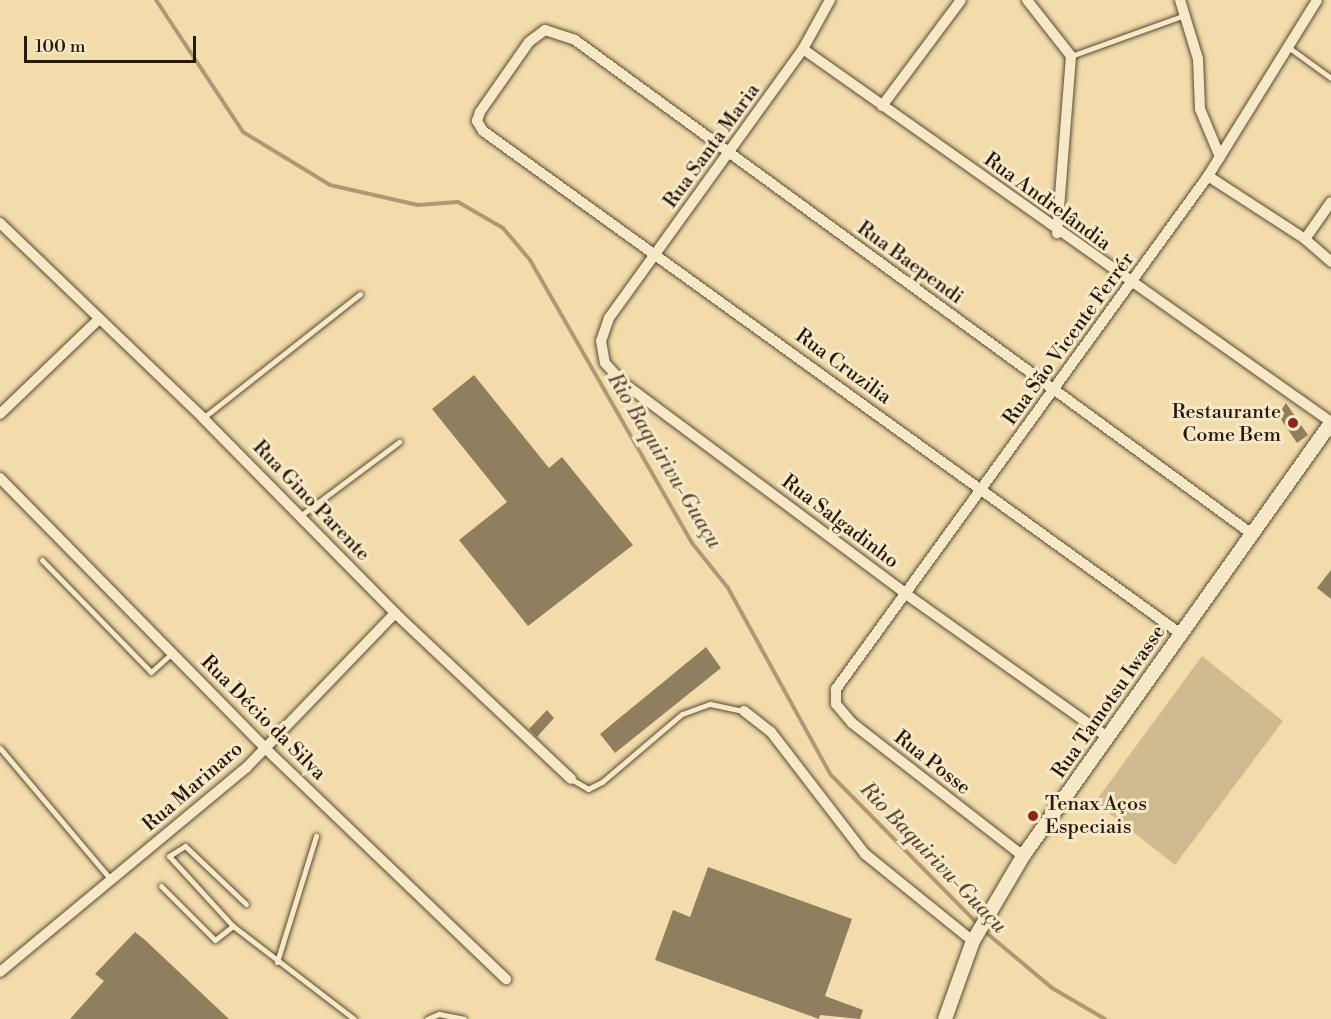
<!DOCTYPE html>
<meta charset="utf-8">
<style>
body{margin:0}
#map{position:relative;width:1331px;height:1019px;overflow:hidden;background:#f2dcab;font-family:"Libre Bodoni",serif}
div>[style]{position:absolute}
.green>*{inset:0;background:#d0bb90}
.stream>*{height:4px;margin:-2px;padding:0 2px;transform-origin:2px;border-radius:2px;background:#ad9a75}
.building>*{inset:0;background:#917e5f}
.roads{filter:drop-shadow(0 0 2px #5a4a34) drop-shadow(0 0 2px #5a4a34)}
.service>*{height:5px;margin:-2.5px;padding:0 2.5px;transform-origin:2.5px;border-radius:2.5px;background:#f7e8c8}
.minor>*{height:10px;margin:-5px;padding:0 5px;transform-origin:5px;border-radius:5px;background:#f7e8c8}
.tertiary>*{height:14px;margin:-7px;padding:0 7px;transform-origin:7px;border-radius:7px;background:#f7e8c8}
.dots>*{width:16px;height:16px;translate:-50% -50%;box-sizing:border-box;border:3px solid #f7e8c8;border-radius:50%}
span{translate:-50% -50%;white-space:nowrap;text-align:center;line-height:1.15;-webkit-text-stroke:6px #f7e8c8;paint-order:stroke}
.street-label{font-size:20px;color:#28190c}
.poi-label{font-size:20px;color:#28190c}
.right{translate:-100% -50%;text-align:right}
.left{translate:0 -50%;text-align:left}
.water-label{font-size:21px;color:#5d4d36;font-style:italic}
.scale{position:absolute;left:24px;top:36px;width:172px;height:27px;box-sizing:border-box;border:3px solid #28190c;border-top:0;padding-left:8px;font-size:18px;line-height:21px;white-space:nowrap;color:#28190c;-webkit-text-stroke:4px #f7e8c8;paint-order:stroke}
</style>
<div id="map">
<div class="green">
<i style="clip-path:polygon(1202px 656px,1283px 721px,1175px 865px,1095px 802px)"></i>
</div>
<div class="stream">
<i style="left:156px;top:0;width:158px;rotate:56.6deg"></i>
<i style="left:243px;top:132px;width:102px;rotate:31.3deg"></i>
<i style="left:330px;top:185px;width:90px;rotate:12.8deg"></i>
<i style="left:418px;top:205px;width:40px;rotate:-4.3deg"></i>
<i style="left:458px;top:202px;width:52px;rotate:30deg"></i>
<i style="left:503px;top:228px;width:42px;rotate:49.8deg"></i>
<i style="left:530px;top:260px;width:326px;rotate:60.2deg"></i>
<i style="left:692px;top:543px;width:58px;rotate:51.3deg"></i>
<i style="left:728px;top:588px;width:213px;rotate:61.2deg"></i>
<i style="left:831px;top:775px;width:209px;rotate:45.4deg"></i>
<i style="left:983px;top:930px;width:90px;rotate:40deg"></i>
<i style="left:1052px;top:988px;width:61px;rotate:30.3deg"></i>
</div>
<div class="building">
<i style="clip-path:polygon(474px 375px,549px 468px,562px 457px,633px 545px,528px 626px,459px 540px,507px 502px,432px 409px)"></i>
<i style="clip-path:polygon(1286px 403px,1308px 435px,1297px 443px,1278px 415px)"></i>
<i style="clip-path:polygon(1331px 570px,1331px 599px,1317px 588px)"></i>
<i style="clip-path:polygon(706px 647px,721px 668px,615px 753px,600px 734px)"></i>
<i style="clip-path:polygon(547px 710px,554px 718px,537px 737px,529px 729px)"></i>
<i style="clip-path:polygon(708px 867px,852px 919px,825px 996px,863px 1010px,860px 1019px,820px 1015px,819px 1019px,655px 960px,673px 910px,690px 917px)"></i>
<i style="clip-path:polygon(135px 932px,145px 940px,229px 1019px,70px 1019px,104px 981px,95px 974px)"></i>
</div>
<div class="roads">
<div class="service">
<i style="left:1288px;top:47px;width:53px;rotate:35.8deg"></i>
<i style="left:1071px;top:56px;width:121px;rotate:-19.8deg"></i>
<i style="left:203px;top:418px;width:200px;rotate:-38.3deg"></i>
<i style="left:300px;top:516px;width:124px;rotate:-36.8deg"></i>
<i style="left:42px;top:560px;width:156px;rotate:45.8deg"></i>
<i style="left:151px;top:672px;width:28px;rotate:-42deg"></i>
<i style="left:0;top:748px;width:172px;rotate:49.9deg"></i>
<i style="left:571px;top:779px;width:20px;rotate:30deg"></i>
<i style="left:588px;top:789px;width:16px;rotate:-27deg"></i>
<i style="left:602px;top:782px;width:105px;rotate:-40.4deg"></i>
<i style="left:682px;top:714px;width:30px;rotate:-20deg"></i>
<i style="left:710px;top:704px;width:35px;rotate:12deg"></i>
<i style="left:161px;top:886px;width:76px;rotate:45deg"></i>
<i style="left:215px;top:940px;width:23px;rotate:-38deg"></i>
<i style="left:246px;top:904px;width:84px;rotate:-136.4deg"></i>
<i style="left:185px;top:846px;width:19px;rotate:148deg"></i>
<i style="left:169px;top:856px;width:95px;rotate:47.6deg"></i>
<i style="left:233px;top:926px;width:153px;rotate:37.5deg"></i>
<i style="left:277px;top:962px;width:132px;rotate:-72.8deg"></i>
<i style="left:427px;top:1019px;width:13px;rotate:-23deg"></i>
<i style="left:439px;top:1014px;width:25px;rotate:11deg"></i>
</div>
<div class="minor">
<i style="left:830px;top:0;width:56px;rotate:118.9deg"></i>
<i style="left:803px;top:49px;width:332px;rotate:125.8deg"></i>
<i style="left:609px;top:318px;width:24px;rotate:109deg"></i>
<i style="left:601px;top:341px;width:22px;rotate:80deg"></i>
<i style="left:605px;top:363px;width:25px;rotate:48deg"></i>
<i style="left:622px;top:382px;width:354px;rotate:36.7deg"></i>
<i style="left:906px;top:594px;width:247px;rotate:35.4deg"></i>
<i style="left:1027px;top:0;width:71px;rotate:51.8deg"></i>
<i style="left:1071px;top:56px;width:178px;rotate:94.5deg"></i>
<i style="left:1180px;top:0;width:62px;rotate:73deg"></i>
<i style="left:1198px;top:59px;width:50px;rotate:87.7deg"></i>
<i style="left:1200px;top:109px;width:52px;rotate:67.4deg"></i>
<i style="left:803px;top:49px;width:646px;rotate:35.24deg"></i>
<i style="left:882px;top:106px;width:132px;rotate:-53.3deg"></i>
<i style="left:1208px;top:176px;width:116px;rotate:33deg"></i>
<i style="left:1305px;top:239px;width:35px;rotate:41deg"></i>
<i style="left:0;top:223px;width:281px;rotate:43.8deg"></i>
<i style="left:203px;top:418px;width:274px;rotate:45.4deg"></i>
<i style="left:395px;top:613px;width:242px;rotate:43.3deg"></i>
<i style="left:1305px;top:239px;width:45px;rotate:-54.9deg"></i>
<i style="left:0;top:414px;width:137px;rotate:-43.8deg"></i>
<i style="left:0;top:478px;width:378px;rotate:45.5deg"></i>
<i style="left:265px;top:748px;width:334px;rotate:43.8deg"></i>
<i style="left:1181px;top:634px;width:860px;rotate:-144.22deg"></i>
<i style="left:483px;top:131px;width:12px;rotate:-121deg"></i>
<i style="left:477px;top:121px;width:9px;rotate:-72deg"></i>
<i style="left:480px;top:112px;width:85px;rotate:-55deg"></i>
<i style="left:529px;top:42px;width:20px;rotate:-37deg"></i>
<i style="left:545px;top:30px;width:32px;rotate:18deg"></i>
<i style="left:575px;top:40px;width:838px;rotate:36.12deg"></i>
<i style="left:744px;top:711px;width:34px;rotate:38deg"></i>
<i style="left:771px;top:732px;width:154px;rotate:52.4deg"></i>
<i style="left:865px;top:854px;width:139px;rotate:38.9deg"></i>
<i style="left:1023px;top:856px;width:217px;rotate:-142.1deg"></i>
<i style="left:852px;top:723px;width:25px;rotate:-130deg"></i>
<i style="left:836px;top:704px;width:15px;rotate:-90deg"></i>
<i style="left:836px;top:689px;width:634px;rotate:-54.05deg"></i>
<i style="left:1208px;top:176px;width:207px;rotate:-58.2deg"></i>
<i style="left:0;top:972px;width:320px;rotate:-39.7deg"></i>
<i style="left:246px;top:768px;width:215px;rotate:-46.1deg"></i>
</div>
<div class="tertiary">
<i style="left:945px;top:1019px;width:83px;rotate:-70.3deg"></i>
<i style="left:973px;top:941px;width:99px;rotate:-59.5deg"></i>
<i style="left:1023px;top:856px;width:531px;rotate:-54.58deg"></i>
</div>
</div>
<div class="dots">
<i style="left:1293px;top:423px;background:#8f2418"></i>
<i style="left:1033px;top:816px;background:#8f2418"></i>
</div>
<div class="street-label">
<span style="left:712px;top:146px;rotate:-54deg">Rua Santa Maria</span>
<span style="left:1047px;top:202px;rotate:36deg">Rua Andrelândia</span>
<span style="left:910px;top:263px;rotate:36deg">Rua Baependi</span>
<span style="left:1069px;top:339px;rotate:-54deg">Rua São Vicente Ferrér</span>
<span style="left:843px;top:367px;rotate:36deg">Rua Cruzilia</span>
<span style="left:311px;top:501px;rotate:46deg">Rua Gino Parente</span>
<span style="left:840px;top:522px;rotate:37deg">Rua Salgadinho</span>
<span style="left:1109px;top:702px;rotate:-55deg">Rua Tamotsu Iwasse</span>
<span style="left:263px;top:718px;rotate:45deg">Rua Décio da Silva</span>
<span style="left:932px;top:763px;rotate:38deg">Rua Posse</span>
<span style="left:193px;top:787px;rotate:-41deg">Rua Marinaro</span>
</div>
<div class="poi-label">
<span class="right" style="left:1281px;top:424px">Restaurante<br>Come Bem</span>
<span class="left" style="left:1045px;top:816px">Tenax Aços<br>Especiais</span>
</div>
<div class="water-label">
<span style="left:664px;top:461px;rotate:59deg">Rio Baquirivu-Guaçu</span>
<span style="left:933px;top:858px;rotate:46deg">Rio Baquirivu-Guaçu</span>
</div>
<div class="scale">100 m</div>
</div>
